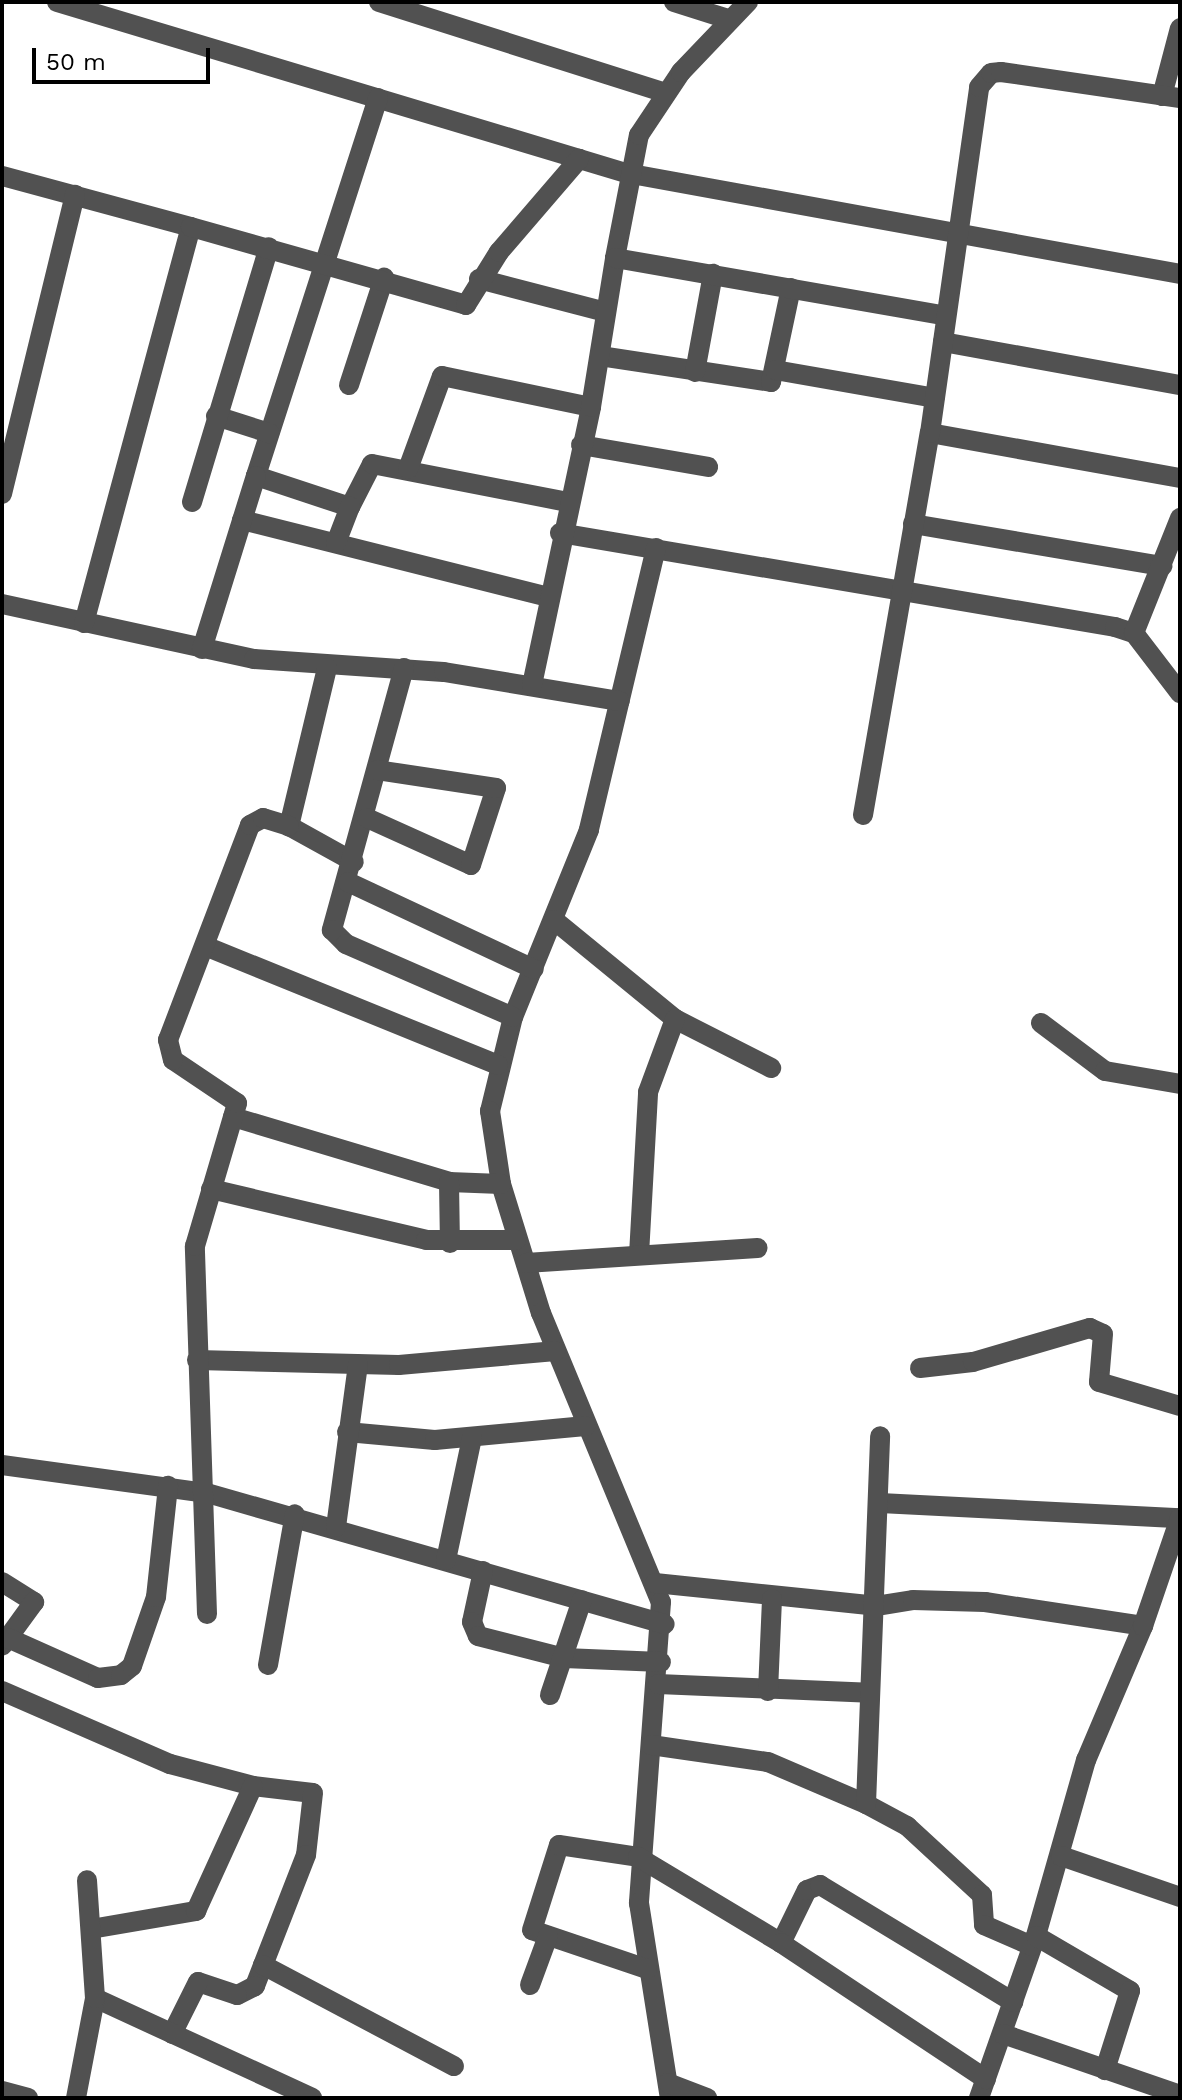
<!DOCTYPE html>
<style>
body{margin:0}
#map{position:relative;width:1182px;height:2100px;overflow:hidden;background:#fff;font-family:"Work Sans",sans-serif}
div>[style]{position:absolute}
.minor>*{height:20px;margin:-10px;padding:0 10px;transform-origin:10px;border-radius:10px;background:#515151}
span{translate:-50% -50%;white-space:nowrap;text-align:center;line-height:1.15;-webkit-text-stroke:7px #fff;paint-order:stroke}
.frame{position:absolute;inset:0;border:4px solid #000;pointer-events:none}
.scale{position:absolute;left:32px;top:48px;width:178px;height:36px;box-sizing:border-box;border:4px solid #000;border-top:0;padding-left:10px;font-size:24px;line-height:28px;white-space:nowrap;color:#000;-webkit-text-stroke:6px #fff;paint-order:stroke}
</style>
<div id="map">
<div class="minor">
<i style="left:57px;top:2px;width:594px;rotate:16.73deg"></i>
<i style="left:626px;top:173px;width:563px;rotate:10.33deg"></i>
<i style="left:379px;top:2px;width:301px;rotate:17.6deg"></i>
<i style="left:674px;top:2px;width:57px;rotate:17.5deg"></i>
<i style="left:1162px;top:96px;width:70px;rotate:-75.2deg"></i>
<i style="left:378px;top:98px;width:397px;rotate:107.9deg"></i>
<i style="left:256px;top:476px;width:99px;rotate:18.3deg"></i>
<i style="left:350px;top:507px;width:48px;rotate:-62.9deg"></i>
<i style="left:372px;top:464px;width:200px;rotate:11deg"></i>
<i style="left:2px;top:176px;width:196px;rotate:15.1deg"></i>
<i style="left:615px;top:258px;width:125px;rotate:-79deg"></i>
<i style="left:639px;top:135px;width:76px;rotate:-56.3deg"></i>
<i style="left:681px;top:72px;width:97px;rotate:-46.3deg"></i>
<i style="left:479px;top:279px;width:131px;rotate:14.6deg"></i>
<i style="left:943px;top:342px;width:241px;rotate:10.3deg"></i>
<i style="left:600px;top:356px;width:173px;rotate:8.6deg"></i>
<i style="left:771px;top:382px;width:96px;rotate:-78deg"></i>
<i style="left:775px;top:370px;width:162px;rotate:9.9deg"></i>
<i style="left:695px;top:372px;width:100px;rotate:-79.6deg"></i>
<i style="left:349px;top:385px;width:113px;rotate:-71.9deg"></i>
<i style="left:216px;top:416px;width:56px;rotate:17.8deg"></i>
<i style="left:930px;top:433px;width:254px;rotate:10.2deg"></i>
<i style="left:581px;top:445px;width:129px;rotate:9.8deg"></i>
<i style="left:408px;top:469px;width:99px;rotate:-69.9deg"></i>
<i style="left:442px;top:376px;width:152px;rotate:11.8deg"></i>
<i style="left:2px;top:494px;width:308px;rotate:-76.3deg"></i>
<i style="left:192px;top:502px;width:266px;rotate:-73.2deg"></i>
<i style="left:242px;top:520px;width:316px;rotate:14.1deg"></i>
<i style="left:913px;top:524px;width:253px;rotate:9.6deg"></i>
<i style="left:560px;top:533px;width:563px;rotate:9.61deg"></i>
<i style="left:1115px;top:627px;width:20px;rotate:18deg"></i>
<i style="left:1134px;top:633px;width:76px;rotate:52.5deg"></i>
<i style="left:336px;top:543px;width:39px;rotate:-69deg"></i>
<i style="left:656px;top:548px;width:290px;rotate:103.4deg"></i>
<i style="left:589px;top:830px;width:202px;rotate:112.1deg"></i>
<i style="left:513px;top:1017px;width:97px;rotate:103.7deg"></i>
<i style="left:490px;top:1111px;width:74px;rotate:81.4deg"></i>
<i style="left:501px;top:1184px;width:135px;rotate:72.8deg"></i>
<i style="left:541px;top:1313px;width:313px;rotate:67.5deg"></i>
<i style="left:661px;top:1602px;width:302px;rotate:94.2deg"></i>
<i style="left:639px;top:1903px;width:197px;rotate:81deg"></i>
<i style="left:2px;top:604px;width:258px;rotate:12.3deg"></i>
<i style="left:254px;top:659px;width:190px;rotate:3.9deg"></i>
<i style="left:444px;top:672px;width:178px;rotate:9.4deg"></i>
<i style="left:84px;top:623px;width:410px;rotate:-74.9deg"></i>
<i style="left:191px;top:227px;width:286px;rotate:15.8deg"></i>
<i style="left:466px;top:305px;width:62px;rotate:-58.1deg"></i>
<i style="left:499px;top:252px;width:123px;rotate:-49.3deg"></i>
<i style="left:1134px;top:633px;width:124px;rotate:-68.2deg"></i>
<i style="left:202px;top:649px;width:181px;rotate:-72.7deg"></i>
<i style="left:327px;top:668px;width:163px;rotate:103.5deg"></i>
<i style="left:289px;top:826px;width:74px;rotate:29deg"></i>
<i style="left:404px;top:668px;width:272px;rotate:105.4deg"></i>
<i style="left:332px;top:930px;width:20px;rotate:45deg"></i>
<i style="left:346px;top:944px;width:182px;rotate:23.6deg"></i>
<i style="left:532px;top:685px;width:284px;rotate:-78deg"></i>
<i style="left:591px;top:407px;width:151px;rotate:-80.8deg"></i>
<i style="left:615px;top:258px;width:336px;rotate:9.9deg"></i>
<i style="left:863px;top:815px;width:388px;rotate:-80.1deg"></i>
<i style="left:930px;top:433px;width:349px;rotate:-81.9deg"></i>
<i style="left:979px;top:87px;width:18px;rotate:-49deg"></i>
<i style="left:991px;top:73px;width:10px;rotate:-6deg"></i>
<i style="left:1001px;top:72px;width:181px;rotate:8.3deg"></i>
<i style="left:367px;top:818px;width:114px;rotate:24.3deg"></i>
<i style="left:471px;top:865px;width:81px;rotate:-72deg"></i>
<i style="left:496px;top:788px;width:120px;rotate:-171.4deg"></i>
<i style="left:348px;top:882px;width:205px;rotate:25.1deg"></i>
<i style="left:554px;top:920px;width:156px;rotate:39.3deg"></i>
<i style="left:675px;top:1019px;width:108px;rotate:27deg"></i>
<i style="left:205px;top:946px;width:316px;rotate:22.1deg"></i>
<i style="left:1041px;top:1023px;width:80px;rotate:36.9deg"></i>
<i style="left:1105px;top:1071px;width:76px;rotate:9.8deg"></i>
<i style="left:233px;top:1117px;width:226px;rotate:16.7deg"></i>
<i style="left:449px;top:1182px;width:52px;rotate:2.2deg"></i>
<i style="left:449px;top:1182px;width:61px;rotate:89.1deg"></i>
<i style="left:211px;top:1189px;width:221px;rotate:13.3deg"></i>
<i style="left:426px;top:1240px;width:90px"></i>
<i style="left:639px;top:1255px;width:163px;rotate:-86.8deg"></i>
<i style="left:648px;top:1092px;width:78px;rotate:-69.7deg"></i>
<i style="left:526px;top:1263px;width:232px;rotate:-3.7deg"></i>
<i style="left:197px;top:1360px;width:202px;rotate:1.4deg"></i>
<i style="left:399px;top:1365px;width:157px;rotate:-5.1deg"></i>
<i style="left:920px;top:1368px;width:53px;rotate:-6.5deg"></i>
<i style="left:973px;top:1362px;width:122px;rotate:-16.2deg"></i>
<i style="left:1090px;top:1328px;width:14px;rotate:25deg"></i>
<i style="left:1103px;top:1334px;width:48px;rotate:94.8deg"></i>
<i style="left:1099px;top:1382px;width:84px;rotate:16.5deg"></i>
<i style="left:347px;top:1432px;width:88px;rotate:5.2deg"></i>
<i style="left:435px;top:1440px;width:151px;rotate:-5.3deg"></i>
<i style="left:2px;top:1465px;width:207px;rotate:7.8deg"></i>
<i style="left:207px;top:1493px;width:476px;rotate:16deg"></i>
<i style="left:880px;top:1503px;width:300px;rotate:2.9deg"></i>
<i style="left:336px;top:1527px;width:164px;rotate:-82.3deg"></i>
<i style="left:446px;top:1560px;width:125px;rotate:-78deg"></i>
<i style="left:483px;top:1571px;width:52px;rotate:102.2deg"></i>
<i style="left:472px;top:1622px;width:15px;rotate:67deg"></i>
<i style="left:478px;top:1636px;width:89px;rotate:14.3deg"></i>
<i style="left:564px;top:1658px;width:97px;rotate:2.4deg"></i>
<i style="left:2px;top:1582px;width:38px;rotate:32deg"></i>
<i style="left:34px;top:1602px;width:54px;rotate:126deg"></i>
<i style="left:655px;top:1583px;width:222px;rotate:5.9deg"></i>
<i style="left:876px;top:1606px;width:37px;rotate:-9deg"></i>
<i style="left:913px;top:1600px;width:72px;rotate:1.6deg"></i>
<i style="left:985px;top:1602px;width:160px;rotate:8.6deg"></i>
<i style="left:1143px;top:1626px;width:146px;rotate:113deg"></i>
<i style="left:1086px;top:1760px;width:183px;rotate:105.9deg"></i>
<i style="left:1036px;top:1936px;width:172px;rotate:109.4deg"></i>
<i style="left:207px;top:1614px;width:368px;rotate:-91.9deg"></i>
<i style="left:195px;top:1246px;width:149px;rotate:-73.6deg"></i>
<i style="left:237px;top:1103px;width:77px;rotate:-146.1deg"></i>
<i style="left:173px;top:1060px;width:21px;rotate:-104deg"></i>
<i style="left:168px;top:1040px;width:230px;rotate:-69.1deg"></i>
<i style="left:250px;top:825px;width:15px;rotate:-28deg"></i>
<i style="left:263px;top:818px;width:27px;rotate:17deg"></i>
<i style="left:1143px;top:1626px;width:114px;rotate:-71.1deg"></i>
<i style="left:8px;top:1638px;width:98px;rotate:24deg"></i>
<i style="left:98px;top:1678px;width:23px;rotate:-7deg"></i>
<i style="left:121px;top:1675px;width:14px;rotate:-39deg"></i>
<i style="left:132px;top:1666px;width:73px;rotate:-70.8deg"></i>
<i style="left:156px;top:1597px;width:112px;rotate:-83.8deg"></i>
<i style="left:268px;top:1665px;width:153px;rotate:-79.9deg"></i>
<i style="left:658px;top:1684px;width:211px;rotate:2.4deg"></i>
<i style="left:2px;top:1691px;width:183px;rotate:23.5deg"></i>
<i style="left:170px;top:1764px;width:86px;rotate:14.8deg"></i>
<i style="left:253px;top:1786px;width:60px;rotate:6.7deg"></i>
<i style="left:313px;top:1793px;width:62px;rotate:96.4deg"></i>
<i style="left:306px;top:1855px;width:141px;rotate:111.3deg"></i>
<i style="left:255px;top:1986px;width:20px;rotate:153deg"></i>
<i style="left:237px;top:1995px;width:41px;rotate:-161.6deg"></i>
<i style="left:198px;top:1982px;width:58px;rotate:116.6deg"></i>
<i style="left:768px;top:1691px;width:92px;rotate:-87.5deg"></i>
<i style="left:550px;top:1695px;width:100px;rotate:-71.4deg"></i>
<i style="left:651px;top:1745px;width:118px;rotate:8.3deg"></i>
<i style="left:768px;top:1762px;width:107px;rotate:23.2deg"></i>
<i style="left:866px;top:1804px;width:47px;rotate:28.2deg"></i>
<i style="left:907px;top:1826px;width:102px;rotate:42.6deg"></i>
<i style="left:982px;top:1895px;width:30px;rotate:86deg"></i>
<i style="left:984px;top:1925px;width:52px;rotate:23.6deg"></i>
<i style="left:866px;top:1804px;width:368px;rotate:-87.8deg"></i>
<i style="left:1061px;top:1856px;width:126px;rotate:19deg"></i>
<i style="left:91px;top:1929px;width:107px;rotate:-9.7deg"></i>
<i style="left:196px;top:1911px;width:137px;rotate:-65.5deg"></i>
<i style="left:1036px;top:1936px;width:109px;rotate:30.3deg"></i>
<i style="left:1130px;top:1991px;width:83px;rotate:107.6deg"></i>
<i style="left:781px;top:1943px;width:59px;rotate:-63.9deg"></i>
<i style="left:807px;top:1890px;width:14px;rotate:-21deg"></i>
<i style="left:820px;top:1885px;width:226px;rotate:31.2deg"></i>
<i style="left:263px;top:1965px;width:216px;rotate:27.9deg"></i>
<i style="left:647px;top:1969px;width:121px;rotate:-161.3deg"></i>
<i style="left:532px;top:1930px;width:89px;rotate:-72.4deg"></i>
<i style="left:559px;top:1845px;width:80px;rotate:8.6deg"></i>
<i style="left:638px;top:1857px;width:167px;rotate:31deg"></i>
<i style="left:781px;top:1943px;width:246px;rotate:33.6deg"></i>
<i style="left:530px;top:1985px;width:52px;rotate:-69.8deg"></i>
<i style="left:95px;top:1998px;width:239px;rotate:24.7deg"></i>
<i style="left:1003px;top:2034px;width:187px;rotate:19deg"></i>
<i style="left:668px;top:2083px;width:42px;rotate:21deg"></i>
<i style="left:2px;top:2091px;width:27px;rotate:15deg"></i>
<i style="left:76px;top:2098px;width:102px;rotate:-79.2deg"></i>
<i style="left:95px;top:1998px;width:118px;rotate:-93.9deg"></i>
</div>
<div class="frame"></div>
<div class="scale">50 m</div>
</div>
